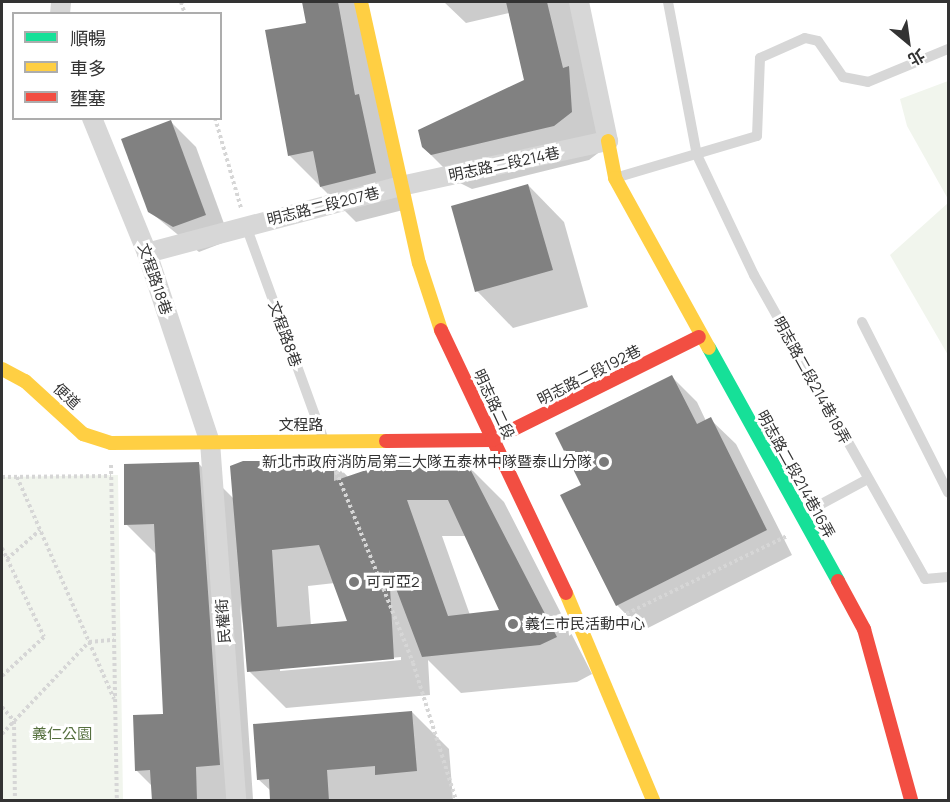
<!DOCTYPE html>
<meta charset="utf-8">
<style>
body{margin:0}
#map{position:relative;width:950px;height:802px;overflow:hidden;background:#fff;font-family:Manrope,"Noto Sans TC",sans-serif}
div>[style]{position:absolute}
.green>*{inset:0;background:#f1f5ed}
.shadow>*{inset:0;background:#0003}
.building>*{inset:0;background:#818181}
.path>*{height:4px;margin-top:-2px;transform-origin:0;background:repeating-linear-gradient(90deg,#d6d6d6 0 3px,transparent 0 6px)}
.lane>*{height:10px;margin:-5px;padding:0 5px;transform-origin:5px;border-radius:5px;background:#d7d7d7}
.street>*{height:20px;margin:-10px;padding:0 10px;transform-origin:10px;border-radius:10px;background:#d7d7d7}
.fast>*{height:14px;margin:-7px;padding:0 7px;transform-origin:7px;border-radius:7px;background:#16e098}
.slow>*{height:14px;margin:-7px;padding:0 7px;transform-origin:7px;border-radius:7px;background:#ffcf43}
.jam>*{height:14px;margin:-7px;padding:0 7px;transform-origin:7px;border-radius:7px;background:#f24e42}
.dots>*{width:16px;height:16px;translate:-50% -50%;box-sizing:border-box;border:3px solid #fff;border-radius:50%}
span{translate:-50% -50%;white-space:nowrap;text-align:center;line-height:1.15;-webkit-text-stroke:6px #fff;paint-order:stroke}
.street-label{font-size:15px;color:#333}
.poi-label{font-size:15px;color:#333}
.right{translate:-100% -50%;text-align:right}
.left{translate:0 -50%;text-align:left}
.park-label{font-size:15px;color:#56703f}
.frame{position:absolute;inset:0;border:3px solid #333;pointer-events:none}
.legend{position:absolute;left:12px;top:12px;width:210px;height:108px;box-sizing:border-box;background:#fff;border:2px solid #adadad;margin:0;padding:8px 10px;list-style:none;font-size:18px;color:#333}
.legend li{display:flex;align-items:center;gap:12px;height:30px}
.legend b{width:30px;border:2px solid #adadad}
.north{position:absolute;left:878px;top:12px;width:60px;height:60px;-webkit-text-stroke:4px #fff;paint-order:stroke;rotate:151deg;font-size:16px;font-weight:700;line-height:24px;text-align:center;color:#333}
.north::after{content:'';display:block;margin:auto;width:21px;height:27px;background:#333;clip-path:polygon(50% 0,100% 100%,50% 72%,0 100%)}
</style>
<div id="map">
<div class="green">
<i style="clip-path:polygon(948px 81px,948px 199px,907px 126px,900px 99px)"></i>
<i style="clip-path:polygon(948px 203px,948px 355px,890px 255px)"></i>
<i style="clip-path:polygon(118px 475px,123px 800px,2px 800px,2px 477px)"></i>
</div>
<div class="shadow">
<i style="clip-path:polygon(304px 2px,366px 2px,411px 208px,356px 222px,289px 155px,308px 25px)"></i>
<i style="clip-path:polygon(444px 2px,573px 2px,606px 147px,589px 160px,472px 189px,458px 182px,423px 147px,526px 81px,509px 13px,466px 23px)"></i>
<i style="clip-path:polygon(171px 122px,196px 147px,230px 240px,199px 252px,149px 211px)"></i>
<i style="clip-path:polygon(528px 185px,564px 222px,588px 307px,513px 328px,477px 291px)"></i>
<i style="clip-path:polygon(671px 376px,697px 402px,706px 421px,710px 419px,736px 444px,792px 555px,642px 631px,617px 605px,583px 485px)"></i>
<i style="clip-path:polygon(evenodd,334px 462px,349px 478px,467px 465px,504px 502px,592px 674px,577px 682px,461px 693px,428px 660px,430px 695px,286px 708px,249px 671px,240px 603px,253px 799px,153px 800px,153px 787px,136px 770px,165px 715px,157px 555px,126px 524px,199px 464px,234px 499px,334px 462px,442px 536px,466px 536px,501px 611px,470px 615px,442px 536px,334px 462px,335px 583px,350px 623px,311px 626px,308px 586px,335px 583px,334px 462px,401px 657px,401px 660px,280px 671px,280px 668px,401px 657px)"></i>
<i style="clip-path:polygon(412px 712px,449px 749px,453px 800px,271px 800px,271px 791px,258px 779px)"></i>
</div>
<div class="building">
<i style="clip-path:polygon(302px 2px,338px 2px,355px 95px,359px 94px,376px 173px,320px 187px,313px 151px,288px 156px,265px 30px,306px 23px)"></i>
<i style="clip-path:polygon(506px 2px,547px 2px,563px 68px,569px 66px,572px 112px,554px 126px,431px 155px,422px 147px,418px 130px,524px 80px)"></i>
<i style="clip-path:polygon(171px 120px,206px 215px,173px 227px,148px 212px,121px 139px)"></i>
<i style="clip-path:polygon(528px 184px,553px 270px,475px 292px,451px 206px)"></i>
<i style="clip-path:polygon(672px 375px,697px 424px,711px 417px,767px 530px,616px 606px,560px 495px,581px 485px,555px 433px)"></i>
<i style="clip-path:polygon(evenodd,243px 461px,334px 461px,334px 481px,375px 467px,374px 462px,467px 463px,557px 637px,540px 645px,422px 657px,389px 570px,394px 659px,247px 672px,230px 466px,243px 461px,407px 500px,448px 500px,499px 610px,448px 616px,407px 500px,243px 461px,319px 545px,347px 621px,277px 627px,272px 550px,319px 545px)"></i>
<i style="clip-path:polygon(199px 462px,220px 765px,196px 767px,197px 801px,152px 801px,150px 770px,135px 771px,133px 715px,163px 714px,154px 524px,124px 525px,124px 464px)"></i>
<i style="clip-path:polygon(412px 711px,417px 771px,375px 775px,375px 766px,327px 770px,329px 801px,270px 801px,269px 779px,257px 780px,253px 724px)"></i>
</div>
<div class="path">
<i style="left:181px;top:2px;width:13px;rotate:72deg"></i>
<i style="left:215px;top:118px;width:94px;rotate:73.9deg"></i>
<i style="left:111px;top:465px;width:335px;rotate:89deg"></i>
<i style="left:334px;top:466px;width:212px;rotate:68.1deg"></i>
<i style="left:413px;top:663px;width:144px;rotate:72.6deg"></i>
<i style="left:2px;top:477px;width:109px;rotate:-0.5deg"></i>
<i style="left:17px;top:477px;width:242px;rotate:66.4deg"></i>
<i style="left:2px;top:548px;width:98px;rotate:64.7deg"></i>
<i style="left:44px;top:637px;width:57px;rotate:137.1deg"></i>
<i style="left:7px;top:559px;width:44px;rotate:-41.3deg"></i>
<i style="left:605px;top:624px;width:202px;rotate:-25.8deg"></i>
<i style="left:2px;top:707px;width:18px;rotate:49deg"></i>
<i style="left:14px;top:721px;width:79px;rotate:89.3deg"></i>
<i style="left:2px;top:734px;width:127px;rotate:-46.6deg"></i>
<i style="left:89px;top:642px;width:25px;rotate:-5deg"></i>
</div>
<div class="lane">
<i style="left:668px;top:2px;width:156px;rotate:79.3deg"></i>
<i style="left:697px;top:155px;width:133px;rotate:64.6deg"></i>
<i style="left:754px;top:275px;width:349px;rotate:60.6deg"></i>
<i style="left:925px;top:579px;width:23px;rotate:-5deg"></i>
<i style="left:615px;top:178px;width:148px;rotate:-16.5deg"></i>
<i style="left:757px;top:136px;width:78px;rotate:-87.8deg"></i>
<i style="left:760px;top:58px;width:49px;rotate:-24deg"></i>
<i style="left:805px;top:38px;width:13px;rotate:13deg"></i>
<i style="left:818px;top:41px;width:44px;rotate:55.2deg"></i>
<i style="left:843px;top:77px;width:25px;rotate:11deg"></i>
<i style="left:868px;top:82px;width:87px;rotate:-22.4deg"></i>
<i style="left:246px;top:226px;width:228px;rotate:70deg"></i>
<i style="left:862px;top:322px;width:191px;rotate:63.2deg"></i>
<i style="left:801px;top:515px;width:74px;rotate:-28.3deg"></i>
</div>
<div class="street">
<i style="left:60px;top:14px;width:12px;rotate:-85deg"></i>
<i style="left:92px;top:118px;width:146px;rotate:67.8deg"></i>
<i style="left:147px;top:253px;width:199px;rotate:71.6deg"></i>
<i style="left:210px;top:442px;width:359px;rotate:85.8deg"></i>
<i style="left:147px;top:253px;width:263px;rotate:-14.8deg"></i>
<i style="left:401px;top:186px;width:212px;rotate:-12.3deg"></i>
<i style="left:608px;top:141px;width:142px;rotate:-101.8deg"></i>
</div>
<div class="fast">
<i style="left:709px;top:348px;width:266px;rotate:61deg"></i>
</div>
<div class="slow">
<i style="left:361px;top:2px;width:267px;rotate:77.5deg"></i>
<i style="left:419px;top:263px;width:71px;rotate:71.8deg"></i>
<i style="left:608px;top:141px;width:38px;rotate:79deg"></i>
<i style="left:615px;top:178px;width:194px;rotate:61.1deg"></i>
<i style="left:2px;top:369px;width:26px;rotate:28deg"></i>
<i style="left:25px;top:381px;width:79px;rotate:42.4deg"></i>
<i style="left:83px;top:434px;width:29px;rotate:18deg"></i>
<i style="left:111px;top:443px;width:275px;rotate:-0.4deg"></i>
<i style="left:566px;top:593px;width:225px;rotate:67.2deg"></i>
</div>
<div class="jam">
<i style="left:441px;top:330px;width:291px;rotate:64.6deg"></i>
<i style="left:386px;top:441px;width:106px;rotate:-0.5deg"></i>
<i style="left:492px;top:440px;width:231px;rotate:-26.5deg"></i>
<i style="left:838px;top:581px;width:55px;rotate:61.6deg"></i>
<i style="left:864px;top:629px;width:177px;rotate:74.6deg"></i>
</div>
<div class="dots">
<i style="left:604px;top:462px;background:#7a7a7a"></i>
<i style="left:354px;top:582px;background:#7a7a7a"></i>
<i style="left:513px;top:624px;background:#7a7a7a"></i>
</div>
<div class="street-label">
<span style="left:504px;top:164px;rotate:-12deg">明志路二段214巷</span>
<span style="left:323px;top:206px;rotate:-14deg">明志路二段207巷</span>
<span style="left:155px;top:279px;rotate:71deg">文程路18巷</span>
<span style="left:285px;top:334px;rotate:70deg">文程路8巷</span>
<span style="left:589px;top:375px;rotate:-27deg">明志路二段192巷</span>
<span style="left:812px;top:380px;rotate:61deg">明志路二段214巷18弄</span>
<span style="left:67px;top:396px;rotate:43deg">便道</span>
<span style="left:494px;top:404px;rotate:65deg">明志路二段</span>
<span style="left:301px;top:425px">文程路</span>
<span style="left:796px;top:474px;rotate:61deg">明志路二段214巷16弄</span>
<span style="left:223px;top:621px;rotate:-94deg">民權街</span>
</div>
<div class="poi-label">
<span class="right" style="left:592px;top:462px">新北市政府消防局第二大隊五泰林中隊暨泰山分隊</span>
<span class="left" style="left:366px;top:582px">可可亞2</span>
<span class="left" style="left:525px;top:624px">義仁市民活動中心</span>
</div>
<div class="park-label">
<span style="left:62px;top:734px">義仁公園</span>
</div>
<div class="frame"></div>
<ul class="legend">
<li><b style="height:8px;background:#16e098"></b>順暢</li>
<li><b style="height:8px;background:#ffcf43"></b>車多</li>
<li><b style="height:8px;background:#f24e42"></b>壅塞</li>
</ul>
<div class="north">北</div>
</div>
